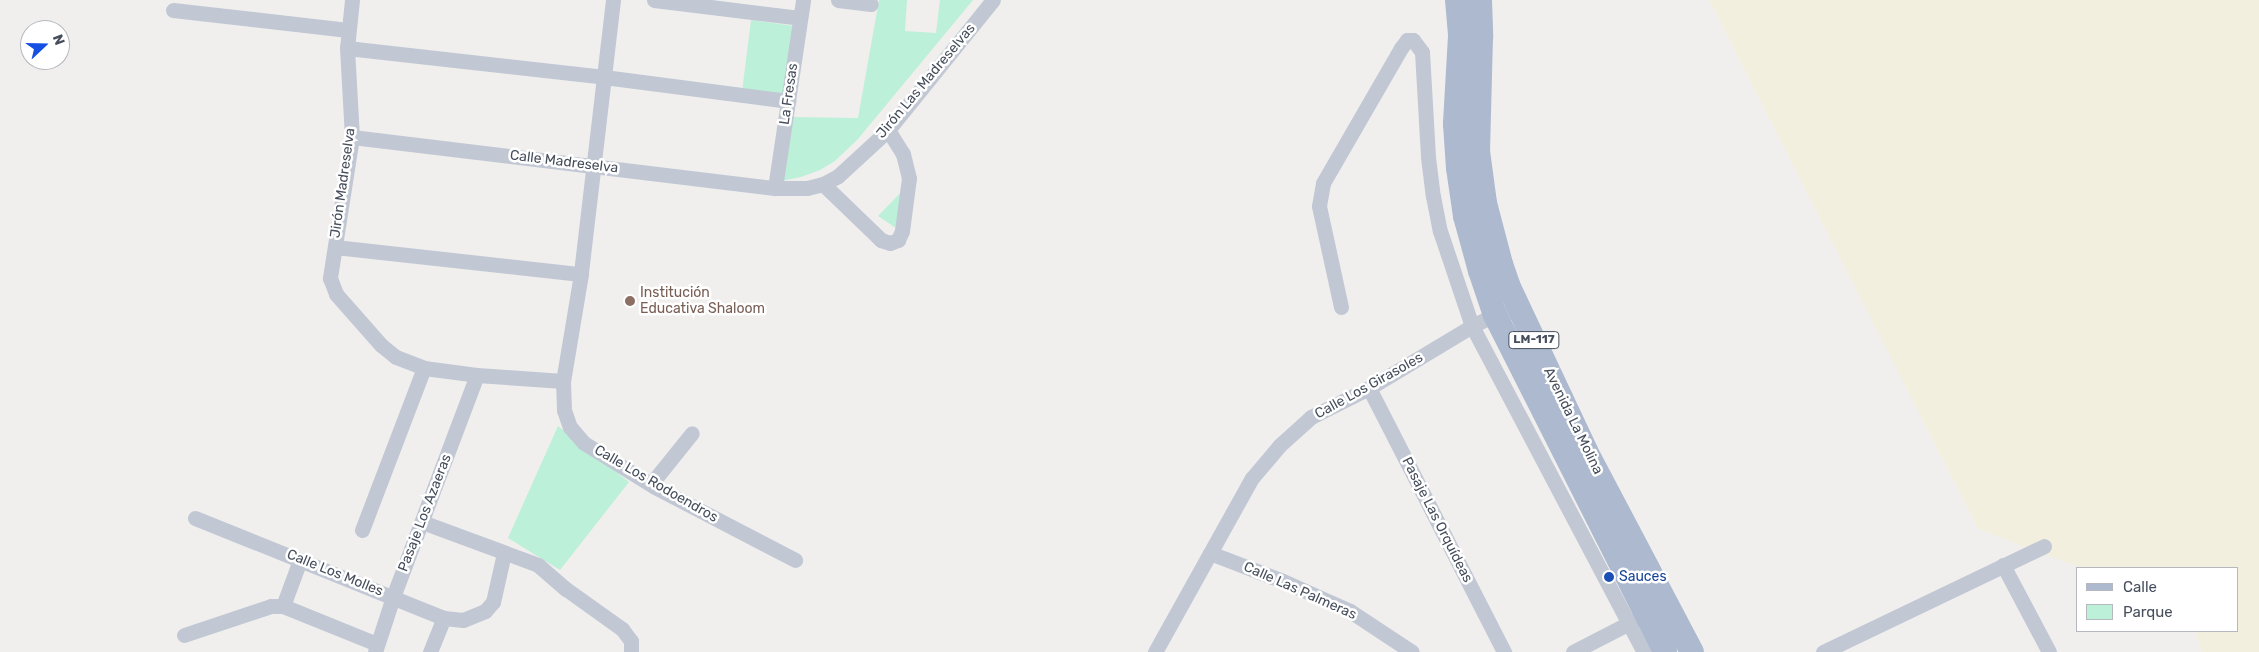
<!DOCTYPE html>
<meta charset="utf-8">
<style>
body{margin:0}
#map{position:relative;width:2259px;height:652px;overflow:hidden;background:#f1efee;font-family:Rubik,sans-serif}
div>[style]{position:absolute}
.green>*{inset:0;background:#bcf0d8}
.sand>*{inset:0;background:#f3efdf}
.street>*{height:15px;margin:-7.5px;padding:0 7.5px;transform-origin:7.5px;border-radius:7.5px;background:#c1c8d4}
.primary>*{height:24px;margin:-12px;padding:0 12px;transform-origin:12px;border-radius:12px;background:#adb9ce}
.dots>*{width:14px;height:14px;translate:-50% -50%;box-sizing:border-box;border:2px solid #fff;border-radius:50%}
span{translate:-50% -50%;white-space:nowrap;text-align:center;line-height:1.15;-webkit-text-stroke:5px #fff;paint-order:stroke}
.shield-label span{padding:1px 4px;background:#fff;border:1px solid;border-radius:4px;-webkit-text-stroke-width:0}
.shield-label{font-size:12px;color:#464e5c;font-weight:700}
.street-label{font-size:14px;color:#464e5c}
.education-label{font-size:14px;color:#785e54}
.left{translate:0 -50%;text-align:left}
.transit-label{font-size:14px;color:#164399}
.legend{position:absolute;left:2076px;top:567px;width:162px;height:65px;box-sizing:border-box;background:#fff;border:1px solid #b5b8be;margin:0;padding:6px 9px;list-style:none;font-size:15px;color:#464e5c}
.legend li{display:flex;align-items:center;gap:10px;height:25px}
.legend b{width:25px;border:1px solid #b5b8be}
.north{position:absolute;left:20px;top:20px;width:50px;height:50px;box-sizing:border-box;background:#fff;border:1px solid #b5b8be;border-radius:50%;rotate:69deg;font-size:14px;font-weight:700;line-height:20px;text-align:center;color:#464e5c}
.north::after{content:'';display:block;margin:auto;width:18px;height:22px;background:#154fe4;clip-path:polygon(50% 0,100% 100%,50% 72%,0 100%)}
</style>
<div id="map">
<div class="green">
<i style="clip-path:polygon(879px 0,907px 0,905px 31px,936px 33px,940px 0,973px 0,858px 139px,835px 161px,820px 170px,801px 177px,781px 181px,791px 117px,858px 118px)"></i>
<i style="clip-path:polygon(751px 20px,794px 26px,786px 97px,742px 92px)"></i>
<i style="clip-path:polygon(908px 185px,908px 236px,878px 216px)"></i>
<i style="clip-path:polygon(558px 426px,629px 482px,560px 570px,508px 538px)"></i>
</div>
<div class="sand">
<i style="clip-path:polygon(1709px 0,2259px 0,2259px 652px,2201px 652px,2196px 631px,2238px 631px,2238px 568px,2081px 568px,1978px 529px)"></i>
</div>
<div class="street">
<i style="left:352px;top:0;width:48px;rotate:95.9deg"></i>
<i style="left:347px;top:48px;width:89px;rotate:86.8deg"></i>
<i style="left:352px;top:137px;width:143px;rotate:98.9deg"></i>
<i style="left:330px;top:278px;width:17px;rotate:69deg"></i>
<i style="left:336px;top:294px;width:68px;rotate:48.6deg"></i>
<i style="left:381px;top:345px;width:19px;rotate:39deg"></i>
<i style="left:396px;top:357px;width:30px;rotate:21deg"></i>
<i style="left:424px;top:368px;width:53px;rotate:7.5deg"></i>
<i style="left:477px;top:375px;width:86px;rotate:4deg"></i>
<i style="left:613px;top:0;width:276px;rotate:96.7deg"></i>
<i style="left:581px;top:274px;width:109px;rotate:99.5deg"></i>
<i style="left:563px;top:381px;width:29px;rotate:88deg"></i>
<i style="left:564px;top:410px;width:18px;rotate:71deg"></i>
<i style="left:570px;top:427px;width:21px;rotate:49deg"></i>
<i style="left:584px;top:443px;width:84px;rotate:31.8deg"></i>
<i style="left:655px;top:487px;width:158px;rotate:27.5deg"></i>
<i style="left:654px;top:0;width:147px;rotate:7deg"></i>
<i style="left:838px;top:0;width:33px;rotate:7deg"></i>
<i style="left:173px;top:10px;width:176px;rotate:6.5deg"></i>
<i style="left:347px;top:48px;width:259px;rotate:6.4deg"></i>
<i style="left:604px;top:77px;width:186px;rotate:7.4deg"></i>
<i style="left:352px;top:137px;width:426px;rotate:6.9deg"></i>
<i style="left:775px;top:188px;width:32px"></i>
<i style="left:807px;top:188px;width:16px;rotate:-14deg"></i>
<i style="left:823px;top:184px;width:17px;rotate:-28deg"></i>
<i style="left:838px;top:176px;width:68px;rotate:-42.6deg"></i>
<i style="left:888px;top:130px;width:167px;rotate:-51.1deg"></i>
<i style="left:823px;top:184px;width:81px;rotate:44deg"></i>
<i style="left:881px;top:240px;width:9px;rotate:18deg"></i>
<i style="left:890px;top:243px;width:9px;rotate:-21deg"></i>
<i style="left:898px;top:240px;width:10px;rotate:-66deg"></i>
<i style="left:902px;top:231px;width:53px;rotate:-82.5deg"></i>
<i style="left:909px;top:178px;width:25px;rotate:-104deg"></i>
<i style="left:903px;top:154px;width:28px;rotate:-122deg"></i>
<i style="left:775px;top:188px;width:190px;rotate:-81.5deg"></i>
<i style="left:335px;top:247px;width:247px;rotate:6.3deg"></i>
<i style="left:1341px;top:307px;width:103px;rotate:-102.3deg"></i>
<i style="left:1319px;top:206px;width:23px;rotate:-80deg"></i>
<i style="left:1323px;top:183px;width:156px;rotate:-60deg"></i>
<i style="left:1401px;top:48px;width:10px;rotate:-53deg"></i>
<i style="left:1407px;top:40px;width:6px"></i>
<i style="left:1413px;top:40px;width:15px;rotate:53deg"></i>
<i style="left:1422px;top:52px;width:105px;rotate:86.7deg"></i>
<i style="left:1428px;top:157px;width:39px;rotate:83deg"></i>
<i style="left:1433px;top:196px;width:36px;rotate:79deg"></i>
<i style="left:1440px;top:231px;width:100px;rotate:71.4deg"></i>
<i style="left:1472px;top:326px;width:369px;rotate:62.2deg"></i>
<i style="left:1369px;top:388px;width:297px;rotate:62.9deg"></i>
<i style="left:651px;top:484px;width:65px;rotate:-51.2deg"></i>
<i style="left:195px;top:518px;width:268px;rotate:21.9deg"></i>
<i style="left:444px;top:618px;width:19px;rotate:6deg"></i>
<i style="left:463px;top:620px;width:24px;rotate:-22deg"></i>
<i style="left:485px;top:611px;width:12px;rotate:-48deg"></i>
<i style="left:493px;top:602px;width:50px;rotate:-77.3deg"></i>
<i style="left:422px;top:522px;width:124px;rotate:20.3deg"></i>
<i style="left:538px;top:565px;width:37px;rotate:41deg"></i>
<i style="left:566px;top:589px;width:69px;rotate:35.5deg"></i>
<i style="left:622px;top:629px;width:15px;rotate:53deg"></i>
<i style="left:631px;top:641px;width:11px;rotate:90deg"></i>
<i style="left:362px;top:530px;width:173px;rotate:-69.1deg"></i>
<i style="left:1210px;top:553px;width:78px;rotate:21deg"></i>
<i style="left:1283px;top:581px;width:73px;rotate:24.1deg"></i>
<i style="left:1350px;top:611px;width:74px;rotate:33.5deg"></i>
<i style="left:2003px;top:565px;width:98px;rotate:62.1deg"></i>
<i style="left:283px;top:606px;width:49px;rotate:-69.7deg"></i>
<i style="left:184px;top:635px;width:92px;rotate:-18.4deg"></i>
<i style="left:271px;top:606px;width:12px"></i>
<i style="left:283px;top:606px;width:101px;rotate:22deg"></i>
<i style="left:375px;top:652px;width:58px;rotate:-71.9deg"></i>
<i style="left:393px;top:597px;width:237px;rotate:-69.3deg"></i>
<i style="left:430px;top:652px;width:37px;rotate:-68deg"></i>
<i style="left:1155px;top:652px;width:199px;rotate:-60.9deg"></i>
<i style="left:1252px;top:478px;width:43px;rotate:-49.7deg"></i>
<i style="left:1280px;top:445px;width:42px;rotate:-42.1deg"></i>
<i style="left:1311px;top:417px;width:65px;rotate:-26.6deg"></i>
<i style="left:1369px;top:388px;width:120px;rotate:-31deg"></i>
<i style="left:1472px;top:326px;width:25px;rotate:-26deg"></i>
<i style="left:1495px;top:315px;width:25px;rotate:-12deg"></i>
<i style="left:1573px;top:652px;width:72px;rotate:-27.3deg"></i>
<i style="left:1823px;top:652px;width:245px;rotate:-25.6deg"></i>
</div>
<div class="primary">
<i style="left:1457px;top:0;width:36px;rotate:85deg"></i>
<i style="left:1460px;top:36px;width:88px;rotate:93.3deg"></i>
<i style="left:1455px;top:124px;width:44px;rotate:86.1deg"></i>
<i style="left:1458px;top:168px;width:49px;rotate:81.7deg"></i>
<i style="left:1465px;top:216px;width:57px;rotate:74.7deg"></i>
<i style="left:1480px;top:271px;width:46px;rotate:71.2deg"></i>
<i style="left:1495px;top:315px;width:377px;rotate:63.2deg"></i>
<i style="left:1480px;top:0;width:37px;rotate:88deg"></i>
<i style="left:1481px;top:37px;width:114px;rotate:91.5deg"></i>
<i style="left:1478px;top:151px;width:52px;rotate:82.3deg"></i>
<i style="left:1485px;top:203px;width:63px;rotate:75.3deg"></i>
<i style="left:1501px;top:264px;width:24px;rotate:71deg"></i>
<i style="left:1509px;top:287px;width:181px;rotate:64.8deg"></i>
<i style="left:1586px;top:451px;width:227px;rotate:62.2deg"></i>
</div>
<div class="dots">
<i style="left:630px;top:301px;background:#8d6e63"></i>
<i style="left:1609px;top:577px;background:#1a4fb4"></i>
</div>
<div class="shield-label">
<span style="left:1534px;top:340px">LM-117</span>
</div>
<div class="street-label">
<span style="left:926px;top:81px;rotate:-50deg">Jirón Las Madreselvas</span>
<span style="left:789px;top:94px;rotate:-82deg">La Fresas</span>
<span style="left:564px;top:162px;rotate:7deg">Calle Madreselva</span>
<span style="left:343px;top:183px;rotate:-82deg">Jirón Madreselva</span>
<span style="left:1369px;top:386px;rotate:-29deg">Calle Los Girasoles</span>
<span style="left:1573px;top:421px;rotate:64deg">Avenida La Molina</span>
<span style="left:656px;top:484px;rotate:30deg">Calle Los Rodoendros</span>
<span style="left:425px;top:513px;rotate:-69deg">Pasaje Los Azaeras</span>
<span style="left:1437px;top:520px;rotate:63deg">Pasaje Las Orquídeas</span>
<span style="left:335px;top:573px;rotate:22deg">Calle Los Molles</span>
<span style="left:1300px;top:591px;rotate:24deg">Calle Las Palmeras</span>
</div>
<div class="education-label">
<span class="left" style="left:640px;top:301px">Institución<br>Educativa Shaloom</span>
</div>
<div class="transit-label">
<span class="left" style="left:1619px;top:577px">Sauces</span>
</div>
<ul class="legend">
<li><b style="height:6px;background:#adb9ce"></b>Calle</li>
<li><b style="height:14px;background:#bcf0d8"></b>Parque</li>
</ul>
<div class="north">N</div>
</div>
